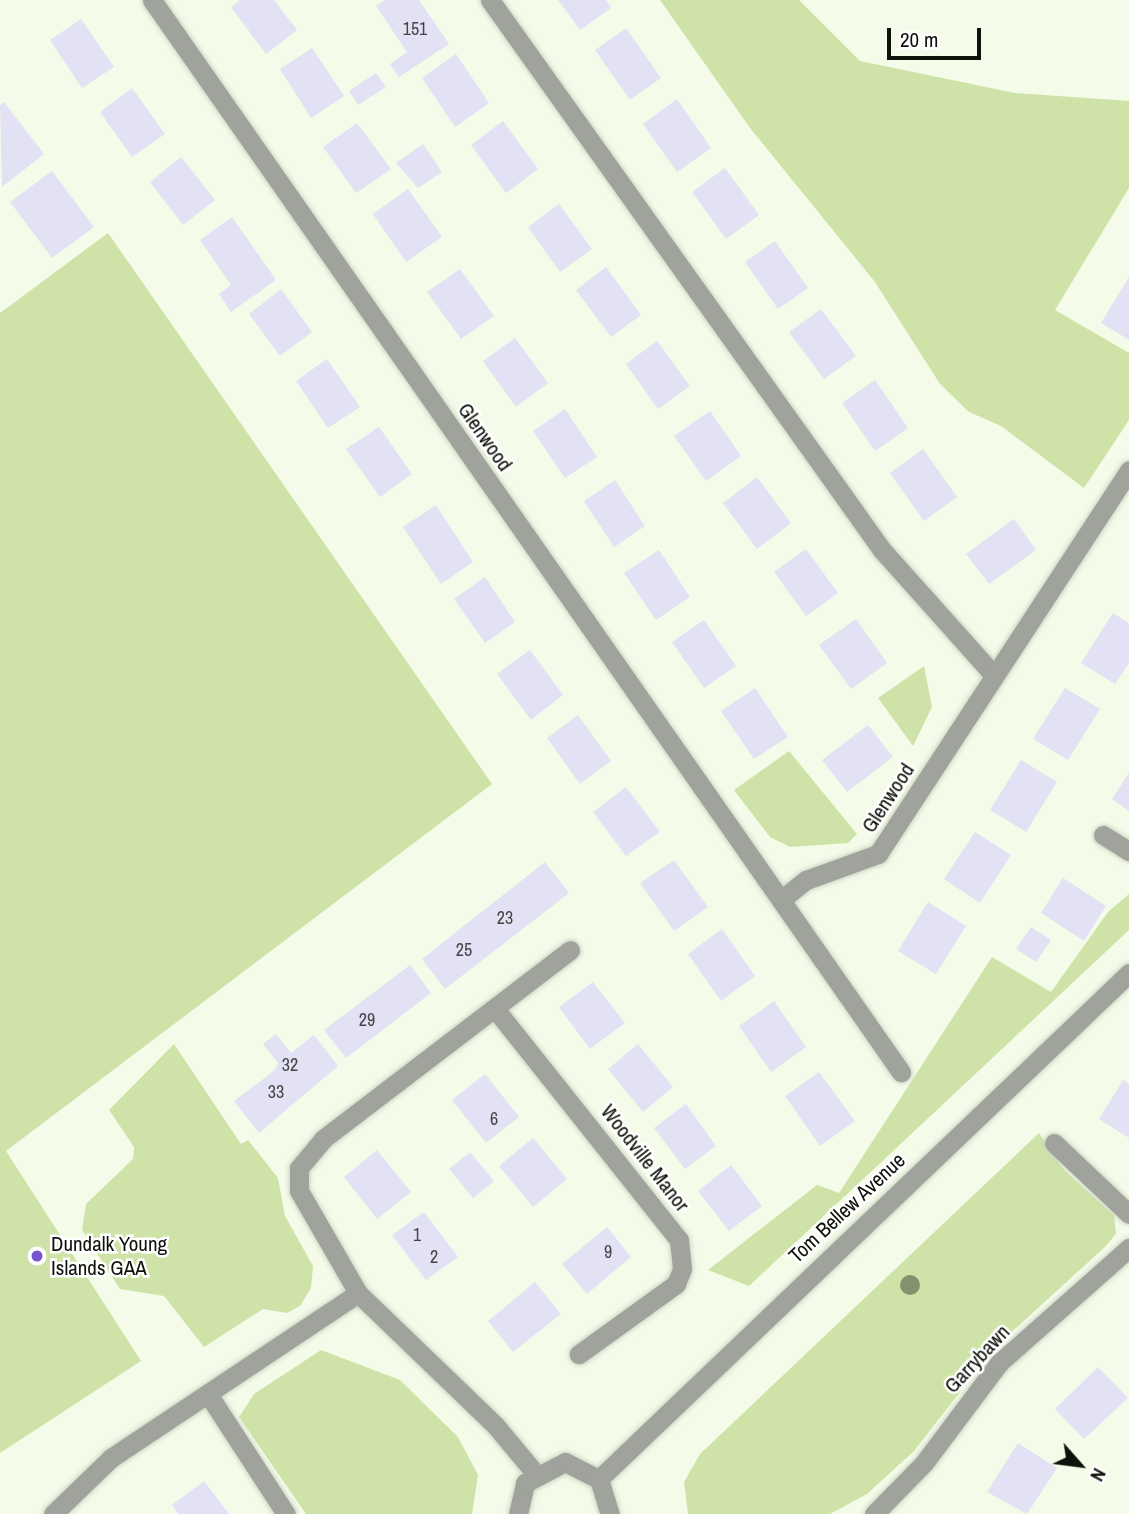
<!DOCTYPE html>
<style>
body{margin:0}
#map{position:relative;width:1129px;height:1514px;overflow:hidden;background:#f4fbe9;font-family:"Archivo Narrow",sans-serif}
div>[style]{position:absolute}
.green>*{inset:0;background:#cfe3a8}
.building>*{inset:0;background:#e3e1f4}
.roads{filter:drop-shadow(0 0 2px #cfd6c5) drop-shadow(0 0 2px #cfd6c5)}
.minor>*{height:19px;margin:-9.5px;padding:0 9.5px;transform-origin:9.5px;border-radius:9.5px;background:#a0a39c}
.tertiary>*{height:19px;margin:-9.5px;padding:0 9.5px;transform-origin:9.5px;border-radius:9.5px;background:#a0a39c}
.trees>*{width:20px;height:20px;margin:-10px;border-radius:50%;background:#85906c}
.dots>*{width:19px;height:19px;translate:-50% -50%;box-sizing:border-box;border:4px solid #fff;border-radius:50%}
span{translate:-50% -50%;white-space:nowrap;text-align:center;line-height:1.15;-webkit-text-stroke:5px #fff;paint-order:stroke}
.number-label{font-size:18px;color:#444545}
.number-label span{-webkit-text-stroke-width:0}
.street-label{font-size:21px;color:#0f110b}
.poi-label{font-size:21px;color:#0f110b}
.left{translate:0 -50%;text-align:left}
.north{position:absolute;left:1045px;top:1430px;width:70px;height:70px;-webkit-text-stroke:5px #fff;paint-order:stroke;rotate:118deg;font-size:19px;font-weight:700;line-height:28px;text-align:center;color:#0f110b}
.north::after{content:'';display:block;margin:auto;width:24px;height:32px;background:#0f110b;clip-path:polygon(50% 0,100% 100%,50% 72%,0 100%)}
.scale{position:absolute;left:887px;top:28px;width:94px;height:32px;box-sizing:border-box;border:4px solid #0f110b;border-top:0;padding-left:9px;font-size:21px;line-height:24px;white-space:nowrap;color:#0f110b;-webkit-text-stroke:5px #fff;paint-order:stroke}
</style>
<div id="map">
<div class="green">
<i style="clip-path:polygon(660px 0,799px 0,860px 61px,1015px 93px,1129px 101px,1129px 188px,1055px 310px,1129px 353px,1129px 420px,1084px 488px,1001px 426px,969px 412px,940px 384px,875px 282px,750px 128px)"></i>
<i style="clip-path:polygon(108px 233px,492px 784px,6px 1151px,141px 1361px,0 1453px,0 313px)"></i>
<i style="clip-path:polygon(924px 666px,932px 707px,913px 746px,878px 698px)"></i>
<i style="clip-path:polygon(789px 751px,857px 834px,848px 843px,790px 847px,770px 837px,734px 790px)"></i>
<i style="clip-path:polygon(1129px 894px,1129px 930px,749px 1286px,708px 1270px,817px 1185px,839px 1193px,992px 957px,1051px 992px,1108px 912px)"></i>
<i style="clip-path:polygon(174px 1044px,241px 1144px,248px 1140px,278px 1178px,285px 1216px,313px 1266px,311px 1288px,300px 1306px,287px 1313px,263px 1309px,204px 1347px,164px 1296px,120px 1289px,82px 1230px,86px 1204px,133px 1159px,134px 1147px,109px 1110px)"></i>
<i style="clip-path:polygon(1039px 1133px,1064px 1170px,1114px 1215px,1116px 1234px,1105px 1247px,995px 1347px,914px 1451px,867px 1494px,830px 1514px,688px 1514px,684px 1482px,700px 1454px)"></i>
<i style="clip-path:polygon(321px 1350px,400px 1380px,458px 1437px,478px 1475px,472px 1514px,306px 1514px,239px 1417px,254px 1394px)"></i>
</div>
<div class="building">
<i style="clip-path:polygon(240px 0,274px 0,297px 30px,266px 54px,231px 7px)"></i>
<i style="clip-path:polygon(385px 0,419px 0,449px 44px,399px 77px,390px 64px,407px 52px,376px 6px)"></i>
<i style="clip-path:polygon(558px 0,606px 0,611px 8px,580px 30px)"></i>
<i style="clip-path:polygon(81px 19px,114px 67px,82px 88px,50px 40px)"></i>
<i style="clip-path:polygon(626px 28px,661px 78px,630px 100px,595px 50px)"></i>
<i style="clip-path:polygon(312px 48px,344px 96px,311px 118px,280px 69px)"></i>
<i style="clip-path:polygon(456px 54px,489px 103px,455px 127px,422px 78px)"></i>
<i style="clip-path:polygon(376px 73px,386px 87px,358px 105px,349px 91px)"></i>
<i style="clip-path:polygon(132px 88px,165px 134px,132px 157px,100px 112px)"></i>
<i style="clip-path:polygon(677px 99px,711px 148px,677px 172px,643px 124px)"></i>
<i style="clip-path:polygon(4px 102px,44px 154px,2px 187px,0 105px)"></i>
<i style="clip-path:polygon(503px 121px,538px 169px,506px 193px,471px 145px)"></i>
<i style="clip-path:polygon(357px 123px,391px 169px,356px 193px,323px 147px)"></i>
<i style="clip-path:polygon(423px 144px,442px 172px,418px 188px,396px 163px)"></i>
<i style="clip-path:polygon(181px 157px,215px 200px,183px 225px,150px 182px)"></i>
<i style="clip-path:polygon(725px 168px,759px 215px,726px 239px,692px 192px)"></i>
<i style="clip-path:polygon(52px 171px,94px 227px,52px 258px,10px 202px)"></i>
<i style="clip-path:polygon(408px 189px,442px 237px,406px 262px,373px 214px)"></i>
<i style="clip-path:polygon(559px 204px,592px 249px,560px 272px,528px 227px)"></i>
<i style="clip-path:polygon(232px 217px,276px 280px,231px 312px,219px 294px,231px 285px,200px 240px)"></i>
<i style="clip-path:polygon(775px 241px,808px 288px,778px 309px,745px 262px)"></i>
<i style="clip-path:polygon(606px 267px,641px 315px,611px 337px,576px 290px)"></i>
<i style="clip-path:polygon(460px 269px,494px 316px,461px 339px,427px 292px)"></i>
<i style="clip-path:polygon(1129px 277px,1129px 340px,1101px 323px)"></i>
<i style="clip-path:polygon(281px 289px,312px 332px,280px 356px,249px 314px)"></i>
<i style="clip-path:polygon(821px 309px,856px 356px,824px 379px,789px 332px)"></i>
<i style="clip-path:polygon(515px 338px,548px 383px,516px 407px,483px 361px)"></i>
<i style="clip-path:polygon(657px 341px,690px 386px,658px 409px,626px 364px)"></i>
<i style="clip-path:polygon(327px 359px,360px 407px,328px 428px,296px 381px)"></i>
<i style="clip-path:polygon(875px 380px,908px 428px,875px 451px,842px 403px)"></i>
<i style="clip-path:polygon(565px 409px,597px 457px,565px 478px,533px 431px)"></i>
<i style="clip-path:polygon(710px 411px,741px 456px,706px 481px,674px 436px)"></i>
<i style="clip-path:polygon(379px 427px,412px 474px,380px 497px,346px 449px)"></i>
<i style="clip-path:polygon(923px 449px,957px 497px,924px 521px,890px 473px)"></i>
<i style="clip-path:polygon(757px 477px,791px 523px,757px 549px,723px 503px)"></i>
<i style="clip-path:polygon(615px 480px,645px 526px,614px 547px,584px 501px)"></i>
<i style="clip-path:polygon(436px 505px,473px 562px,441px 584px,403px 527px)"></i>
<i style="clip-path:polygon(1014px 519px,1036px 550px,989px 584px,966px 554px)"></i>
<i style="clip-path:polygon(806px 549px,838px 593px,806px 616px,774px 572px)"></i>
<i style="clip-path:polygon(659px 550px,690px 597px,656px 620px,624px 573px)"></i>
<i style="clip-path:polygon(485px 577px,515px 622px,485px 643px,454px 599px)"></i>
<i style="clip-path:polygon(1113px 613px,1129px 623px,1129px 663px,1115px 684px,1081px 663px)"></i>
<i style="clip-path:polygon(856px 619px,887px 663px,851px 689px,819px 645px)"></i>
<i style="clip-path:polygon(704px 620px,736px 666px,704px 688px,672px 642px)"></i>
<i style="clip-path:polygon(530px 650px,563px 695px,531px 720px,497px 674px)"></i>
<i style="clip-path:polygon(755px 688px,788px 737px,754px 759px,721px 711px)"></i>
<i style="clip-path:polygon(1065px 688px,1100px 709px,1068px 760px,1033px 739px)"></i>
<i style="clip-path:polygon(578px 715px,611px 761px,580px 784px,547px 738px)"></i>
<i style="clip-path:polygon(868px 725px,893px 757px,847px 792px,822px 760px)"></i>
<i style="clip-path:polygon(1021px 760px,1057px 782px,1026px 832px,990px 810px)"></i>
<i style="clip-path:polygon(1129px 773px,1129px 811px,1112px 799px)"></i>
<i style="clip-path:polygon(626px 787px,660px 832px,626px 856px,593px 812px)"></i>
<i style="clip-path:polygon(975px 832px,1011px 855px,980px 903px,944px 879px)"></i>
<i style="clip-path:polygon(674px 860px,708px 907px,674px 931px,640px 883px)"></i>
<i style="clip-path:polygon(545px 862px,569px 893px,445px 989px,422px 959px)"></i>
<i style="clip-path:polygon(1063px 878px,1106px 906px,1084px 941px,1041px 913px)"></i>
<i style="clip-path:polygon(928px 902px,966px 926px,936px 974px,898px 951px)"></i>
<i style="clip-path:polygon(1031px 927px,1051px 940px,1036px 962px,1016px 949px)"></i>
<i style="clip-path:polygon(722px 929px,755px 976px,721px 1001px,688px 954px)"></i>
<i style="clip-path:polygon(410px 965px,431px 993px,346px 1058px,324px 1030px)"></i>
<i style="clip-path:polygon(593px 982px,625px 1023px,590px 1049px,559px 1007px)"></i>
<i style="clip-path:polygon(774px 1001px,806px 1047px,771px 1072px,739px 1026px)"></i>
<i style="clip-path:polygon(276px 1034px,291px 1053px,314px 1035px,338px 1066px,259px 1133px,234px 1101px,275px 1070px,278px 1063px,263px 1044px)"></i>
<i style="clip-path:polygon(638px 1044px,673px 1087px,643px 1112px,608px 1069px)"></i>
<i style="clip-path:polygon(819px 1072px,855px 1121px,820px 1146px,785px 1096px)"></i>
<i style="clip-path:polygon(485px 1074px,519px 1117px,486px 1143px,452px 1100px)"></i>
<i style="clip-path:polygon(1123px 1080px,1129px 1084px,1129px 1138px,1099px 1119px)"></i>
<i style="clip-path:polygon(686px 1104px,716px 1146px,685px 1169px,654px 1128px)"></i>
<i style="clip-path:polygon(533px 1138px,567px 1179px,533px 1207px,499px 1166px)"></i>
<i style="clip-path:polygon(377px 1150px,411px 1192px,377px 1219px,344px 1177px)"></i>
<i style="clip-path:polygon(470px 1152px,494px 1181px,473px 1198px,449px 1169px)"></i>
<i style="clip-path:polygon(731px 1165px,762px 1206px,729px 1231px,698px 1191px)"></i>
<i style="clip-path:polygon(424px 1212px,458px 1257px,426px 1280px,392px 1235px)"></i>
<i style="clip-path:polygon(607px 1227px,631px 1257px,587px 1294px,562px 1264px)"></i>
<i style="clip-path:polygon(535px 1282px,561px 1314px,513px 1352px,488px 1321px)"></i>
<i style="clip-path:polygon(1098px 1367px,1128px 1398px,1084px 1439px,1055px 1409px)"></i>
<i style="clip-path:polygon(1018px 1443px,1057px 1468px,1027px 1514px,987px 1492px)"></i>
<i style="clip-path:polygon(204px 1481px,220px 1502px,229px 1514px,179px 1514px,172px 1505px)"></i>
</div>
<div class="roads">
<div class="minor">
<i style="left:152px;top:0;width:1308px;rotate:55.06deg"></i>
<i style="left:490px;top:0;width:675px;rotate:54.52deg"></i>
<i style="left:882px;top:550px;width:166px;rotate:48.2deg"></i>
<i style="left:1103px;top:835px;width:31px;rotate:32deg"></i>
<i style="left:781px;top:900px;width:32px;rotate:-39deg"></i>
<i style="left:806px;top:880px;width:77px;rotate:-19.9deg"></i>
<i style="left:878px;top:854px;width:459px;rotate:-56.8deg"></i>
<i style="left:496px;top:1010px;width:294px;rotate:51.5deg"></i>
<i style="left:679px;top:1240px;width:29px;rotate:84deg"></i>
<i style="left:682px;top:1269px;width:16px;rotate:112deg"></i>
<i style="left:676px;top:1284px;width:120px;rotate:144.2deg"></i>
<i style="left:1054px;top:1143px;width:103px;rotate:43.4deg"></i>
<i style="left:208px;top:1394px;width:143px;rotate:57deg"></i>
<i style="left:535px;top:1473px;width:62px;rotate:-129.8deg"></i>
<i style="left:495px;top:1425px;width:190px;rotate:-136.1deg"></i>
<i style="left:358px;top:1293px;width:118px;rotate:-120deg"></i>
<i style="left:299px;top:1191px;width:23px;rotate:-90deg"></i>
<i style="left:299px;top:1168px;width:38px;rotate:-50deg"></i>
<i style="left:323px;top:1139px;width:311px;rotate:-37.4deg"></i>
<i style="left:53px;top:1514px;width:81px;rotate:-44deg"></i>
<i style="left:111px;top:1458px;width:297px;rotate:-33.7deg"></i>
<i style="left:874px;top:1514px;width:71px;rotate:-45.6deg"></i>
<i style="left:924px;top:1463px;width:125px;rotate:-53.1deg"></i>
<i style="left:999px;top:1363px;width:174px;rotate:-41.5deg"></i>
</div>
<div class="tertiary">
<i style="left:599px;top:1479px;width:733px;rotate:-43.67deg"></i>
<i style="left:518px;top:1514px;width:32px;rotate:-77deg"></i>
<i style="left:525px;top:1483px;width:45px;rotate:-27.7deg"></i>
<i style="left:565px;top:1462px;width:38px;rotate:27deg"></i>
<i style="left:599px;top:1479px;width:37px;rotate:73deg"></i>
</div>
</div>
<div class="trees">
<i style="left:910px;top:1285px"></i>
</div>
<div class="dots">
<i style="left:37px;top:1256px;background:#7755cf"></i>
</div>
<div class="number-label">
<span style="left:415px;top:29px">151</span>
<span style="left:505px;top:918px">23</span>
<span style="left:464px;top:950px">25</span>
<span style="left:367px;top:1020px">29</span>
<span style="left:290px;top:1065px">32</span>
<span style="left:276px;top:1092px">33</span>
<span style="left:494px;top:1119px">6</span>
<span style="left:417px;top:1235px">1</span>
<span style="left:608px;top:1252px">9</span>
<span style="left:434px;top:1257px">2</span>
</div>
<div class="street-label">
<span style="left:485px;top:437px;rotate:55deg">Glenwood</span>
<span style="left:888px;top:798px;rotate:-57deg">Glenwood</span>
<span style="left:645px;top:1158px;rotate:52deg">Woodville Manor</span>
<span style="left:847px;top:1208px;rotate:-43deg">Tom Bellew Avenue</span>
<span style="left:977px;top:1359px;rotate:-47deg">Garrybawn</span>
</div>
<div class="poi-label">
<span class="left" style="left:51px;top:1256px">Dundalk Young<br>Islands GAA</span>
</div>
<div class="north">N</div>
<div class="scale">20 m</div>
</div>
